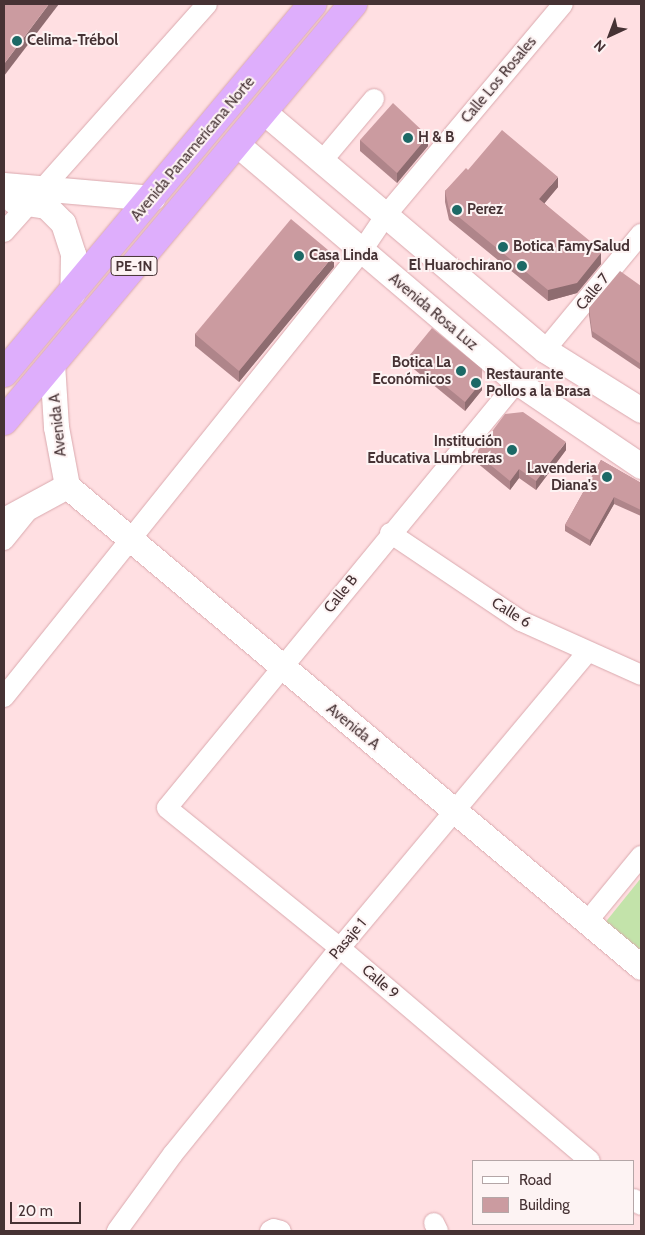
<!DOCTYPE html>
<meta charset="utf-8">
<style>
body{margin:0}
#map{position:relative;width:645px;height:1235px;overflow:hidden;background:#ffdfe2;font-family:Cabin,sans-serif}
div>[style]{position:absolute}
.green>*{inset:0;background:#c3e3aa}
.roads{filter:drop-shadow(0 0 1px #daa9ae) drop-shadow(0 0 1px #daa9ae)}
.minor>*{height:20px;margin:-10px;padding:0 10px;transform-origin:10px;border-radius:10px;background:#fff}
.tertiary>*{height:25px;margin:-12.5px;padding:0 12.5px;transform-origin:12.5px;border-radius:12.5px;background:#fff}
.trunk>*{height:28px;margin:-14px;padding:0 14px;transform-origin:14px;border-radius:14px;background:#deaefc}
.wall>*{inset:0;background:#af858a}
.shaded-wall>*{inset:0;background:#8e6c70}
.building>*{inset:0;background:#cb9ba0}
.dots>*{width:14px;height:14px;translate:-50% -50%;box-sizing:border-box;border:2px solid #fdf3f3;border-radius:50%}
span{translate:-50% -50%;white-space:nowrap;text-align:center;line-height:1.15;-webkit-text-stroke:4px #fdf3f3;paint-order:stroke}
.shield-label span{padding:1px 4px;background:#fdf3f3;border:1px solid;border-radius:4px;-webkit-text-stroke-width:0}
.shield-label{font-size:14px;color:#463234;font-weight:700}
.poi-label{font-size:15px;color:#463234;font-weight:700}
.left{translate:0 -50%;text-align:left}
.right{translate:-100% -50%;text-align:right}
.street-label{font-size:15px;color:#463234}
.frame{position:absolute;inset:0;border:5px solid #463234;pointer-events:none}
.legend{position:absolute;left:472px;top:1160px;width:162px;height:65px;box-sizing:border-box;background:#fdf3f3;border:1px solid #b4a6a7;margin:0;padding:6px 9px;list-style:none;font-size:15px;color:#463234}
.legend li{display:flex;align-items:center;gap:10px;height:25px}
.legend b{width:25px;border:1px solid #b4a6a7}
.north{position:absolute;left:585px;top:10px;width:50px;height:50px;-webkit-text-stroke:4px #fdf3f3;paint-order:stroke;rotate:223deg;font-size:14px;font-weight:700;line-height:20px;text-align:center;color:#463234}
.north::after{content:'';display:block;margin:auto;width:18px;height:22px;background:#463234;clip-path:polygon(50% 0,100% 100%,50% 72%,0 100%)}
.scale{position:absolute;left:10px;top:1202px;width:71px;height:22px;box-sizing:border-box;border:2px solid #463234;border-top:0;padding-left:6px;font-size:15px;line-height:18px;white-space:nowrap;color:#463234;-webkit-text-stroke:4px #fdf3f3;paint-order:stroke}
</style>
<div id="map">
<div class="green">
<i style="clip-path:polygon(641px 878px,641px 953px,604px 924px)"></i>
</div>
<div class="roads">
<div class="minor">
<i style="left:322px;top:161px;width:81px;rotate:-50deg"></i>
<i style="left:4px;top:232px;width:305px;rotate:-48.3deg"></i>
<i style="left:545px;top:350px;width:151px;rotate:-50.4deg"></i>
<i style="left:517px;top:382px;width:551px;rotate:129.41deg"></i>
<i style="left:167px;top:808px;width:223px;rotate:39deg"></i>
<i style="left:340px;top:948px;width:328px;rotate:40.4deg"></i>
<i style="left:390px;top:533px;width:158px;rotate:33.9deg"></i>
<i style="left:521px;top:621px;width:132px;rotate:24.2deg"></i>
<i style="left:4px;top:540px;width:38px;rotate:-51deg"></i>
<i style="left:4px;top:697px;width:571px;rotate:-51.26deg"></i>
<i style="left:361px;top:252px;width:45px;rotate:-56deg"></i>
<i style="left:386px;top:215px;width:275px;rotate:-50deg"></i>
<i style="left:586px;top:923px;width:87px;rotate:-50.6deg"></i>
<i style="left:634px;top:1199px;width:9px;rotate:41deg"></i>
<i style="left:434px;top:1223px;width:9px;rotate:63deg"></i>
<i style="left:117px;top:1231px;width:95px;rotate:-54deg"></i>
<i style="left:173px;top:1154px;width:265px;rotate:-51deg"></i>
<i style="left:340px;top:948px;width:385px;rotate:-50.1deg"></i>
<i style="left:270px;top:1231px;width:4px;rotate:-27deg"></i>
<i style="left:274px;top:1229px;width:7px;rotate:16deg"></i>
</div>
<div class="tertiary">
<i style="left:264px;top:112px;width:368px;rotate:40.3deg"></i>
<i style="left:545px;top:350px;width:113px;rotate:32deg"></i>
<i style="left:237px;top:144px;width:367px;rotate:40.4deg"></i>
<i style="left:517px;top:382px;width:150px;rotate:34.1deg"></i>
<i style="left:4px;top:185px;width:149px;rotate:5deg"></i>
<i style="left:14px;top:201px;width:32px;rotate:9deg"></i>
<i style="left:46px;top:206px;width:24px;rotate:45deg"></i>
<i style="left:63px;top:223px;width:33px;rotate:72deg"></i>
<i style="left:73px;top:254px;width:39px;rotate:91deg"></i>
<i style="left:52px;top:363px;width:64px;rotate:86.4deg"></i>
<i style="left:56px;top:427px;width:60px;rotate:79.4deg"></i>
<i style="left:67px;top:486px;width:749px;rotate:39.96deg"></i>
<i style="left:4px;top:520px;width:72px;rotate:-28.4deg"></i>
</div>
<div class="trunk">
<i style="left:4px;top:373px;width:481px;rotate:-50.1deg"></i>
<i style="left:4px;top:421px;width:544px;rotate:-50.07deg"></i>
</div>
</div>
<div class="wall">
<i style="clip-path:polygon(360px 140px,428px 146px,397px 183px,360px 151px)"></i>
<i style="clip-path:polygon(468px 170px,558px 187px,544px 203px,596px 251px,601px 264px,577px 293px,548px 301px,449px 220px,445px 202px,445px 191px)"></i>
<i style="clip-path:polygon(334px 267px,239px 382px,195px 346px,195px 334px)"></i>
<i style="clip-path:polygon(641px 286px,641px 370px,592px 337px,589px 315px,589px 308px)"></i>
<i style="clip-path:polygon(409px 356px,482px 390px,465px 411px,409px 365px)"></i>
<i style="clip-path:polygon(566px 450px,536px 490px,519px 478px,510px 490px,476px 462px,476px 453px)"></i>
<i style="clip-path:polygon(601px 460px,641px 483px,641px 516px,614px 504px,590px 546px,565px 531px,565px 525px)"></i>
</div>
<div class="shaded-wall">
<i style="clip-path:polygon(49px 4px,59px 4px,4px 76px,4px 64px)"></i>
<i style="clip-path:polygon(428px 136px,428px 146px,397px 183px,397px 173px)"></i>
<i style="clip-path:polygon(558px 177px,558px 187px,539px 210px,539px 199px)"></i>
<i style="clip-path:polygon(601px 253px,601px 264px,577px 293px,548px 301px,548px 290px)"></i>
<i style="clip-path:polygon(334px 255px,334px 267px,239px 382px,239px 371px)"></i>
<i style="clip-path:polygon(482px 381px,482px 390px,465px 411px,465px 402px)"></i>
<i style="clip-path:polygon(566px 442px,566px 450px,536px 490px,536px 481px)"></i>
<i style="clip-path:polygon(519px 469px,519px 478px,510px 490px,510px 481px)"></i>
<i style="clip-path:polygon(614px 497px,614px 504px,590px 546px,590px 540px)"></i>
</div>
<div class="building">
<i style="clip-path:polygon(4px 4px,49px 4px,4px 64px)"></i>
<i style="clip-path:polygon(393px 103px,428px 136px,397px 173px,360px 140px)"></i>
<i style="clip-path:polygon(502px 130px,558px 177px,539px 199px,596px 246px,594px 249px,601px 253px,577px 283px,548px 290px,449px 209px,445px 191px,466px 168px,468px 170px)"></i>
<i style="clip-path:polygon(291px 219px,334px 255px,239px 371px,195px 334px)"></i>
<i style="clip-path:polygon(620px 271px,641px 286px,641px 364px,592px 331px,589px 308px)"></i>
<i style="clip-path:polygon(432px 328px,482px 369px,482px 381px,465px 402px,409px 356px)"></i>
<i style="clip-path:polygon(523px 412px,566px 442px,536px 481px,519px 469px,510px 481px,476px 453px,505px 414px)"></i>
<i style="clip-path:polygon(601px 460px,641px 483px,641px 510px,614px 497px,590px 540px,565px 525px)"></i>
</div>
<div class="dots">
<i style="left:17px;top:41px;background:#1c6966"></i>
<i style="left:408px;top:138px;background:#1c6966"></i>
<i style="left:457px;top:210px;background:#1c6966"></i>
<i style="left:503px;top:247px;background:#1c6966"></i>
<i style="left:299px;top:256px;background:#1c6966"></i>
<i style="left:522px;top:266px;background:#1c6966"></i>
<i style="left:461px;top:371px;background:#1c6966"></i>
<i style="left:476px;top:383px;background:#1c6966"></i>
<i style="left:512px;top:450px;background:#1c6966"></i>
<i style="left:607px;top:477px;background:#1c6966"></i>
</div>
<div class="shield-label">
<span style="left:134px;top:266px">PE-1N</span>
</div>
<div class="poi-label">
<span class="left" style="left:27px;top:41px">Celima-Trébol</span>
<span class="left" style="left:418px;top:138px">H &amp; B</span>
<span class="left" style="left:467px;top:210px">Perez</span>
<span class="left" style="left:513px;top:247px">Botica FamySalud</span>
<span class="left" style="left:309px;top:256px">Casa Linda</span>
<span class="right" style="left:512px;top:266px">El Huarochirano</span>
<span class="right" style="left:451px;top:371px">Botica La<br>Económicos</span>
<span class="left" style="left:486px;top:383px">Restaurante<br>Pollos a la Brasa</span>
<span class="right" style="left:502px;top:450px">Institución<br>Educativa Lumbreras</span>
<span class="right" style="left:597px;top:477px">Lavenderia<br>Diana's</span>
</div>
<div class="street-label">
<span style="left:499px;top:80px;rotate:-50deg">Calle Los Rosales</span>
<span style="left:193px;top:149px;rotate:-50deg">Avenida Panamericana Norte</span>
<span style="left:593px;top:292px;rotate:-50deg">Calle 7</span>
<span style="left:433px;top:312px;rotate:40deg">Avenida Rosa Luz</span>
<span style="left:58px;top:425px;rotate:-96deg">Avenida A</span>
<span style="left:341px;top:594px;rotate:-51deg">Calle B</span>
<span style="left:511px;top:613px;rotate:32deg">Calle 6</span>
<span style="left:353px;top:727px;rotate:39deg">Avenida A</span>
<span style="left:348px;top:939px;rotate:-50deg">Pasaje 1</span>
<span style="left:380px;top:982px;rotate:41deg">Calle 9</span>
</div>
<div class="frame"></div>
<ul class="legend">
<li><b style="height:6px;background:#fff"></b>Road</li>
<li><b style="height:14px;background:#cb9ba0"></b>Building</li>
</ul>
<div class="north">N</div>
<div class="scale">20 m</div>
</div>
